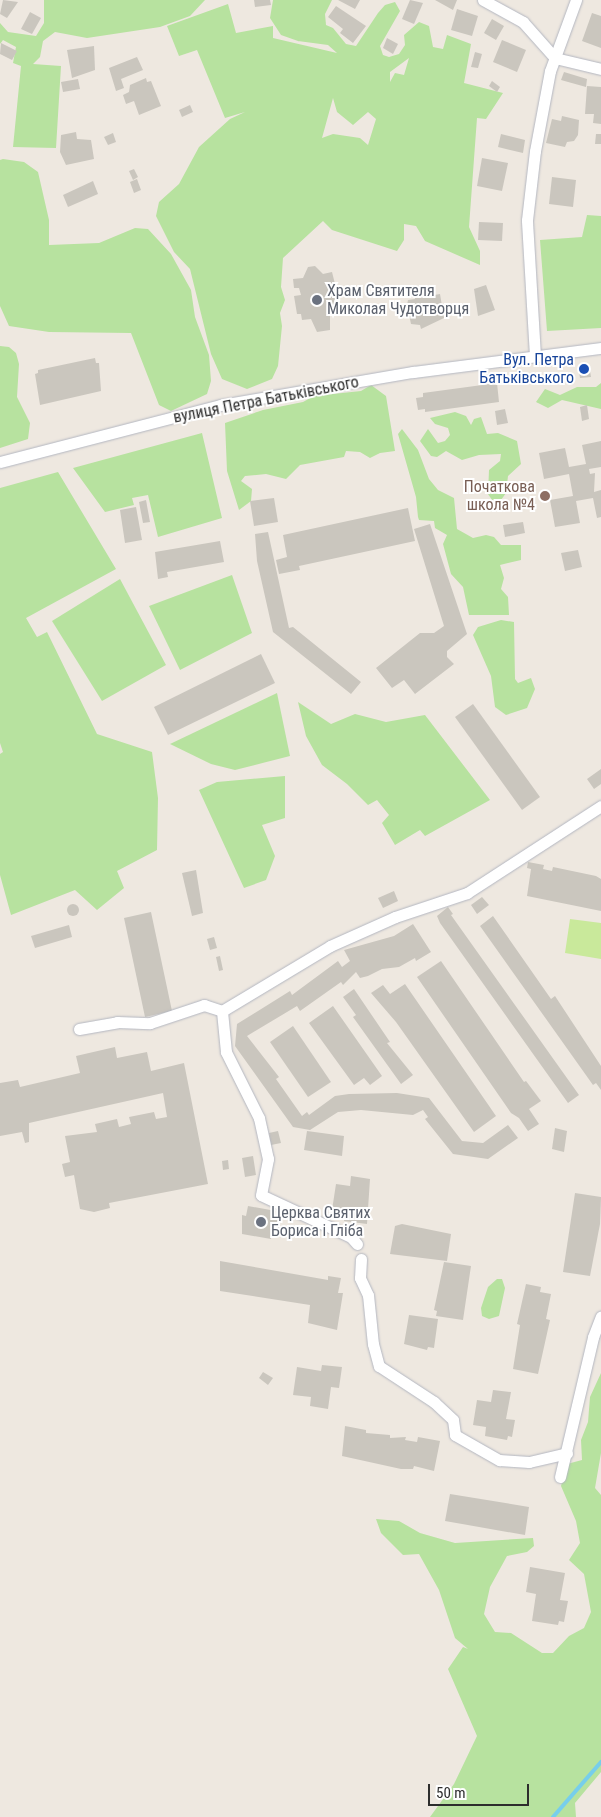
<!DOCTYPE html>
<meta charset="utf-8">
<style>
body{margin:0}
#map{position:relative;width:601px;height:1817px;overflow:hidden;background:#eee8e0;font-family:"Roboto Condensed",sans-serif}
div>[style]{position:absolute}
.green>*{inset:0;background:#b7e29f}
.pitch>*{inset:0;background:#c9e99b}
.stream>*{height:4px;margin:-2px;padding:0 2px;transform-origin:2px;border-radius:2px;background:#77ceeb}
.building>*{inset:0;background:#cac6be}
.round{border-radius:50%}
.roads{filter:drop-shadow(0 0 1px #b3b6c0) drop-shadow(0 0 1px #b3b6c0)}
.minor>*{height:11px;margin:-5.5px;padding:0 5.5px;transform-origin:5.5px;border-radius:5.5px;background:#fff}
.dots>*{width:14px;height:14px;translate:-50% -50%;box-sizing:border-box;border:2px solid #fff;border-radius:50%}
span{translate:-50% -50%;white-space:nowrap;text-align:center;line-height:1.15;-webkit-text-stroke:4px #fff;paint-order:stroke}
.worship-label{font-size:16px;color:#5b616d}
.left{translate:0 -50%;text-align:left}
.transit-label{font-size:16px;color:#164399}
.right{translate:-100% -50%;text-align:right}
.street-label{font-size:16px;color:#2d2d2d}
.education-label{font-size:16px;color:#785e54}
.scale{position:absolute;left:428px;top:1784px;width:101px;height:22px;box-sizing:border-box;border:2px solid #2d2d2d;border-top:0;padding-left:6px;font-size:15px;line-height:18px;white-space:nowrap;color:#2d2d2d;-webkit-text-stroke:4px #fff;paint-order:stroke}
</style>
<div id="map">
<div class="green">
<i style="clip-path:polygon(44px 0,205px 0,190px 16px,160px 27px,87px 38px,55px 32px,43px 41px,40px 57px,33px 64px,61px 66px,56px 148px,13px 147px,21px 66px,13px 63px,16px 47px,3px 40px,0 44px,0 23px,8px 32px,36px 36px,44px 23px)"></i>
<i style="clip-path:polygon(evenodd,273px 0,332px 0,325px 14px,326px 25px,333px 28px,346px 44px,356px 46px,378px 13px,385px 5px,395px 2px,400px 11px,380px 46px,383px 55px,389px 57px,399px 54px,405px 45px,404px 35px,419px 22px,429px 26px,433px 47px,443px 49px,447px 35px,471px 44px,464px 83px,503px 93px,486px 119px,477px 118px,469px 227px,480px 251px,480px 265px,425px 241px,416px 226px,404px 224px,404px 240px,397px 251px,332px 230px,323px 221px,283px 258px,281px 287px,285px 300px,280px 313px,282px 326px,278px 366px,272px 379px,247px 389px,222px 379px,211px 354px,190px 269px,174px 252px,156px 216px,159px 202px,179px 184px,199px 147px,230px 119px,245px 112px,225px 118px,197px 50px,179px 56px,167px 26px,228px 4px,236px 33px,273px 26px,273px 38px,337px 53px,328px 45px,298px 41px,281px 35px,270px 18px,273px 0,409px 58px,404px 75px,395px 73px,390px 82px,390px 72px,409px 58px,273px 0,333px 98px,337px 112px,353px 125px,368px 112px,376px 119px,368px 145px,360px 138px,333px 134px,322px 138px,333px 98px)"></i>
<i style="clip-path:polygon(3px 159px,24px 162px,38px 172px,49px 220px,49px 245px,99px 243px,135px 228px,148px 229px,171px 254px,191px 290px,195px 317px,209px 355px,211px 381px,207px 394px,171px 411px,159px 405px,131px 333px,49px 332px,9px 326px,0 306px,0 160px)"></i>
<i style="clip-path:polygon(587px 215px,601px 216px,601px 328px,547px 331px,540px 240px,582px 237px)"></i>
<i style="clip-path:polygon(0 346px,9px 347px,16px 353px,19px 364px,17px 397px,30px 423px,28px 439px,0 448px)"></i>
<i style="clip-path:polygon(601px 383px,601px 409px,562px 400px,548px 408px,536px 402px,545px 389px,560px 395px,577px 387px,596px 387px)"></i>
<i style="clip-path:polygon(371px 385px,386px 396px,395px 451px,380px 453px,370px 458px,360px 452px,346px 451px,344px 457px,300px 465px,286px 479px,266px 474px,245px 476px,241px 481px,252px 489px,251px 501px,239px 510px,227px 471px,225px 423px,263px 410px,303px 402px,314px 396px,361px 391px)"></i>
<i style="clip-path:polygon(455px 412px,466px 416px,471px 425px,474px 419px,481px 417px,487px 434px,498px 433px,517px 441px,521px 464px,508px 476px,506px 493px,501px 500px,492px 500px,488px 494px,489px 470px,500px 461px,501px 454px,479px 455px,462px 460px,446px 451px,437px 457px,431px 456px,420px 441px,428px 429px,438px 443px,445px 441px,450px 435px,448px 428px,435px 424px,430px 418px)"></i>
<i style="clip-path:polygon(402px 429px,418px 450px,429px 479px,438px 490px,454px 498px,457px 529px,473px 538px,486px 535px,494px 537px,501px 545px,521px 545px,521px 560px,500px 565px,504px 578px,501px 589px,508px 597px,509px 615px,469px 615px,463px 587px,451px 574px,443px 544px,447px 535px,435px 528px,434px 521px,419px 520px,418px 517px,416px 497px,398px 434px)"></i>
<i style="clip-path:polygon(202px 433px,222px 518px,158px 537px,148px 495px,132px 498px,134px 505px,105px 512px,73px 468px)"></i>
<i style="clip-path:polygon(58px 472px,116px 569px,26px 618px,37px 637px,47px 632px,97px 734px,152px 752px,158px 798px,157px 850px,117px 871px,124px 888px,97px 910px,75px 890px,11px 915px,0 875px,0 754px,3px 752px,0 743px,0 488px)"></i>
<i style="clip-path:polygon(232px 575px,252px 633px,180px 670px,149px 606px)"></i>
<i style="clip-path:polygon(120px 579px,166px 665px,102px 701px,52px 621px)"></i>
<i style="clip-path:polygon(501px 620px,514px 622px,515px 679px,518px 683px,531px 678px,535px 689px,527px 708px,506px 715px,495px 707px,491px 676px,473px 635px,478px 627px)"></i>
<i style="clip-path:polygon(277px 693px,290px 756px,235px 770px,211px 764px,170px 744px)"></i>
<i style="clip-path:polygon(298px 702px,331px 724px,355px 714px,386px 722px,425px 715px,490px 800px,425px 836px,420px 830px,395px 845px,382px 823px,389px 815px,377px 800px,368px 805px,347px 784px,322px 765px,306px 736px)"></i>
<i style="clip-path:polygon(285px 776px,285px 818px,262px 825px,275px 856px,266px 880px,244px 888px,199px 790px,217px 782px)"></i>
<i style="clip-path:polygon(497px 1279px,502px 1279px,505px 1288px,499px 1316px,489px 1319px,482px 1316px,481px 1308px,488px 1287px)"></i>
<i style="clip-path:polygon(601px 1373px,601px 1453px,595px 1488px,601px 1495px,601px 1772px,575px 1803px,576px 1817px,430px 1817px,454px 1784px,477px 1736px,448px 1669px,463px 1647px,468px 1649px,455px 1638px,439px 1590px,419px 1554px,403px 1555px,381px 1533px,376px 1519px,399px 1521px,420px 1533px,455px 1543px,533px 1538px,534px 1546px,527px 1552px,507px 1556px,490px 1587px,484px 1614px,495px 1632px,511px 1633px,542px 1653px,553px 1653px,569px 1636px,584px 1628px,591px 1612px,584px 1574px,569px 1560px,580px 1543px,576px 1521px,561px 1486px,567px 1464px,582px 1460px,581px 1440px,588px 1422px,590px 1397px)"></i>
</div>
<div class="pitch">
<i style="clip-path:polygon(570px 919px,601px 923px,601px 959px,565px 953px)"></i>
</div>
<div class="stream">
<i style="left:553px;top:1817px;width:73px;rotate:-48.9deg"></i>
</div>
<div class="building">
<i style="clip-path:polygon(3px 0,18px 2px,7px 18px,0 14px)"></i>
<i style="clip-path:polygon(254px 0,270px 0,271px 5px,255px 7px)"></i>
<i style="clip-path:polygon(338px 0,360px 0,355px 9px)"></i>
<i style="clip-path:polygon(410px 0,423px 3px,414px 24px,402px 19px)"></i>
<i style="clip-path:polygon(435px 0,457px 0,453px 10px)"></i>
<i style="clip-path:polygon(336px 6px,366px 26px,353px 43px,340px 33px,343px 29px,328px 17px)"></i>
<i style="clip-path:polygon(457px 9px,478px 16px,472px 36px,451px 30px)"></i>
<i style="clip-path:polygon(30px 12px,41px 18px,32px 34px,21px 29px)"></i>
<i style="clip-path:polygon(592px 13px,601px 16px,601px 48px,582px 41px)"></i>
<i style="clip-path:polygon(492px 19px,504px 26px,496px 40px,484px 33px)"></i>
<i style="clip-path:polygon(387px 38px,398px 44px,393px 54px,383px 48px)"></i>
<i style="clip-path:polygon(502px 40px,526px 50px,517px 72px,493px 62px)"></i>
<i style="clip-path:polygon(1px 43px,17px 51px,12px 60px,0 54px)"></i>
<i style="clip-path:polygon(94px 46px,95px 70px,72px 78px,67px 50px)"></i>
<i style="clip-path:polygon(475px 52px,482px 54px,478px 68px,471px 67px)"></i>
<i style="clip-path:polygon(137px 57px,143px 70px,121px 79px,124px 88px,116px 91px,109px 68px)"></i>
<i style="clip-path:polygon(564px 72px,587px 79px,586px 87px,561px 80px)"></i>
<i style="clip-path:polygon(146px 78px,147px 82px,151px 81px,161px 106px,139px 115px,134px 101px,126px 104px,123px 95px,129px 92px,130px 85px)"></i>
<i style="clip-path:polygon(78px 79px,80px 89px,63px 92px,61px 82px)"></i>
<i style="clip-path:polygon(492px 81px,500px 87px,497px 92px,489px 86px)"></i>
<i style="clip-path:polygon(587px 86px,601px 87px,601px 124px,593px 123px,594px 114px,585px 114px)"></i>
<i style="clip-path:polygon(190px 105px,193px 112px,182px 117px,179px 110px)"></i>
<i style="clip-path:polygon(562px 116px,579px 120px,578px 135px,574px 141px,567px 142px,565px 147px,546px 143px,552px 119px,561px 121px)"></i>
<i style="clip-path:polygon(76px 132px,77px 139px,91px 140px,94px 159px,66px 165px,60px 152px,61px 135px)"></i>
<i style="clip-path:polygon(113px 133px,116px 142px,108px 145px,104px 137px)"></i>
<i style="clip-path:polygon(501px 134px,525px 140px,523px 153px,498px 147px)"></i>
<i style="clip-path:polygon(596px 134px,601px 134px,601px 144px,595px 144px)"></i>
<i style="clip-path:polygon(482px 158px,508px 163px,502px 191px,477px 186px)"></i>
<i style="clip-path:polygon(134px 169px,138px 177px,133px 180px,129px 171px)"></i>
<i style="clip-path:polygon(552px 177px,576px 180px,573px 207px,549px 204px)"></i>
<i style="clip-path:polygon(137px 179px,141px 190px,134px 193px,130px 182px)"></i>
<i style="clip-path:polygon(93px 181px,98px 194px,68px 207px,63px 195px)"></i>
<i style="clip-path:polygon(479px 222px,503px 223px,502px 241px,478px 240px)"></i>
<i style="clip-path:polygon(315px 266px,323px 274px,332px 272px,340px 304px,336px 305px,337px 311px,330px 313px,330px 330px,317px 332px,311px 319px,302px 320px,301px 314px,297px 314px,294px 296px,301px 295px,299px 288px,294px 288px,293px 279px,303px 278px,308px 267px)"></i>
<i style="clip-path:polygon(486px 285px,495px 310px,478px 316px,474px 289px)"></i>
<i style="clip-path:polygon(422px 292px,423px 297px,440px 294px,444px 318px,421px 329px,420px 325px,411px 324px,407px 305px,408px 300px,415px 299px,414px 294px)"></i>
<i style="clip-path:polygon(95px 358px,96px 363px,99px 363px,101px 391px,40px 405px,35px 374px,38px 373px,38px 370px)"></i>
<i style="clip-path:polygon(590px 371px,591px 377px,580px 378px,579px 372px)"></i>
<i style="clip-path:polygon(497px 383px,499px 402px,425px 412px,425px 409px,418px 410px,416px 398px,423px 397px,423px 393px)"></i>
<i style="clip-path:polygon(587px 405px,589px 419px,582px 421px,580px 407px)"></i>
<i style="clip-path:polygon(505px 409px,508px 423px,497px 425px,495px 411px)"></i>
<i style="clip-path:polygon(601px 441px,601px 467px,589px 469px,590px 474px,595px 473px,594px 492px,601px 490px,601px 517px,597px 518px,593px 498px,576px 501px,580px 523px,555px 527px,550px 500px,573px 496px,569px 474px,544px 479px,539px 453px,565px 448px,569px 467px,586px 464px,582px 445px)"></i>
<i style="clip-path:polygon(274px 498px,278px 522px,254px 526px,250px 501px)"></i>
<i style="clip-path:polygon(146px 500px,150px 522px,143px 523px,139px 502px)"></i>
<i style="clip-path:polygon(136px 507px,142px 540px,125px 543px,120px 510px)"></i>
<i style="clip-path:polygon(408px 508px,415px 541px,299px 566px,300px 570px,279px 574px,276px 560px,287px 557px,283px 535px)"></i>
<i style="clip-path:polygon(523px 522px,525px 533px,505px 537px,503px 525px)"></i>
<i style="clip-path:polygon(430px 524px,467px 634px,447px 651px,447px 657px,454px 664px,415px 694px,404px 680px,392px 688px,376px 668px,420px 633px,434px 633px,444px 626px,414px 529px)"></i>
<i style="clip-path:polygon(268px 532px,289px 628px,293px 627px,361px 682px,351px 694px,273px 632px,257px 561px,255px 534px)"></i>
<i style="clip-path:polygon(220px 541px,224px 562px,167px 572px,168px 577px,158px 579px,155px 552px)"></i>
<i style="clip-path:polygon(578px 550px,582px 567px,565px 571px,561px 553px)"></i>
<i style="clip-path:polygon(261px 654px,275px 683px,168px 735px,154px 707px)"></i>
<i style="clip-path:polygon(473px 704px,540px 797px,522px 810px,455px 717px)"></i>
<i style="clip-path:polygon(601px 769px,601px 784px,594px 789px,587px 779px)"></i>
<i style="clip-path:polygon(528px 862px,544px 865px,543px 869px,552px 871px,553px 867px,596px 876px,601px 879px,601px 911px,527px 896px,531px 869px,527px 868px)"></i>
<i style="clip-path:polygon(196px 870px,203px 913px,192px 916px,182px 873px)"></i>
<i style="clip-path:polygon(394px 891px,398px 901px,383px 908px,378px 898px)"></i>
<i style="clip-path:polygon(482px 897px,489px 905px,477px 914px,471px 905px)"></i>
<i class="round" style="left:67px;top:904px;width:12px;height:12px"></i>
<i style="clip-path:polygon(448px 907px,453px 914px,451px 915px,579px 1095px,568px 1103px,440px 923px,437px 916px)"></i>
<i style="clip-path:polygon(151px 912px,172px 1011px,145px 1017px,124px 918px)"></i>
<i style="clip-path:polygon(493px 916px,551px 999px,555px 996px,601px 1066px,601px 1090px,596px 1083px,593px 1085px,480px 926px)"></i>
<i style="clip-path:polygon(413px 924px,431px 952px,416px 961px,415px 958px,399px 967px,382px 969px,368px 976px,360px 978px,356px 972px,343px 985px,341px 982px,300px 1011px,297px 1006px,247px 1036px,279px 1077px,276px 1079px,302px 1116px,307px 1112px,309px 1115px,335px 1096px,349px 1094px,397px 1093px,429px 1098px,462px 1141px,483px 1143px,508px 1125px,518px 1138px,488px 1159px,453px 1154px,425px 1119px,428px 1117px,423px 1110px,413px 1115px,361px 1110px,338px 1112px,310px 1130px,293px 1127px,235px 1046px,237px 1024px,290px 991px,292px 995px,338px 961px,342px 967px,350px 961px,344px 950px,394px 936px)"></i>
<i style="clip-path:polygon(69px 925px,72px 937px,35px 948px,31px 936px)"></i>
<i style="clip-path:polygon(214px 937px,217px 948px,210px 950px,207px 939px)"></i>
<i style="clip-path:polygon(220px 956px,223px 970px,219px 971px,216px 957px)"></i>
<i style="clip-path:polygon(441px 961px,524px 1082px,526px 1081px,541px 1101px,529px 1109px,539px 1124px,528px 1131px,519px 1118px,511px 1113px,417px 977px)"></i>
<i style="clip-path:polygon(405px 984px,496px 1116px,474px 1132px,396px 1022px,371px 993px,383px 985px,390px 994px)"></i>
<i style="clip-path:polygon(354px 989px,390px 1042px,387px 1043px,413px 1075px,401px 1084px,353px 1017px,356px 1015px,343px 997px)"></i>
<i style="clip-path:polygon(333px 1006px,382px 1076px,370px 1085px,364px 1078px,354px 1085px,309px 1023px)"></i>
<i style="clip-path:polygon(293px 1026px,331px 1082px,308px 1097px,270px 1042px)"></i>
<i style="clip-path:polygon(115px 1047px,117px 1058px,147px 1052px,151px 1071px,184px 1063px,208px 1184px,109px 1203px,110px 1208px,94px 1212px,80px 1209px,74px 1175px,65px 1177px,62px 1164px,70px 1162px,65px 1136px,97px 1132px,95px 1124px,117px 1119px,119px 1127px,131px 1124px,129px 1117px,154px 1112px,156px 1119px,167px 1117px,163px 1093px,29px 1123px,29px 1142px,25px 1143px,22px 1132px,0 1136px,0 1083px,18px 1080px,20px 1087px,80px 1073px,76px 1056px)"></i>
<i style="clip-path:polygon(555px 1128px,567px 1131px,564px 1152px,552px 1149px)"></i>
<i style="clip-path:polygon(278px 1131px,281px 1143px,271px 1145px,269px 1133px)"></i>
<i style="clip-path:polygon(307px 1131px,344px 1136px,342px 1156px,304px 1150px)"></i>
<i style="clip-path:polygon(253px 1156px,256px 1175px,245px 1177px,242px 1158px)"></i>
<i style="clip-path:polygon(228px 1160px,229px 1169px,223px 1170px,222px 1161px)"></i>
<i style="clip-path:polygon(351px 1176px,370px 1179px,367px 1224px,344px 1221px,345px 1212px,332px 1210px,336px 1184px,350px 1186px)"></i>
<i style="clip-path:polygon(575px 1193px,601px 1197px,600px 1224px,590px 1276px,563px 1272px)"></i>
<i style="clip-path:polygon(248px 1206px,276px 1211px,275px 1217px,281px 1218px,278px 1234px,272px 1232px,271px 1239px,242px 1234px,242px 1215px,246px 1216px)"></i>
<i style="clip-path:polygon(402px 1224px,451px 1234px,447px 1261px,390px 1254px,395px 1226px)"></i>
<i style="clip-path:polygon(220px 1261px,328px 1280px,328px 1276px,341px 1278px,338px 1293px,343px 1293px,337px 1330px,308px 1323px,310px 1305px,220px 1291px)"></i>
<i style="clip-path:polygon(444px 1262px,471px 1266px,463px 1320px,436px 1316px,437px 1311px,434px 1310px)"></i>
<i style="clip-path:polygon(526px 1284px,541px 1287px,540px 1292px,551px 1294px,546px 1319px,550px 1320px,538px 1374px,513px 1369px,520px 1325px,517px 1324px)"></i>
<i style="clip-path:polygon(409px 1315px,438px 1319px,434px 1348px,428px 1347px,427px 1350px,404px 1344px)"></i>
<i style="clip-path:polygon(322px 1365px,342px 1367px,339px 1388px,331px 1387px,328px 1409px,310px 1406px,311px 1397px,293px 1395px,297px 1367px,321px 1371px)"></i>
<i style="clip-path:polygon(263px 1372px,273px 1378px,268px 1385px,259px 1378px)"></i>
<i style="clip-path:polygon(493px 1390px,511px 1392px,506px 1419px,515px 1420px,512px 1437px,508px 1436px,507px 1440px,485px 1436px,486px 1427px,473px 1425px,477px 1400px,491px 1402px)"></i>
<i style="clip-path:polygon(345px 1426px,366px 1430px,366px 1433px,390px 1435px,390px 1438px,406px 1437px,405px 1440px,417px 1442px,418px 1437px,440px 1441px,434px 1471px,414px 1466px,413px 1469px,401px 1469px,342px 1456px)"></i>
<i style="clip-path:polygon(450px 1494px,529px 1507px,525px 1535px,445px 1521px)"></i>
<i style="clip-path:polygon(530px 1567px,565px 1573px,560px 1600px,568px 1601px,564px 1622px,559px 1621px,558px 1625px,532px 1621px,536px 1594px,526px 1592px)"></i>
</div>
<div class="roads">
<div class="minor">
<i style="left:483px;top:0;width:46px;rotate:28.8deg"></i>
<i style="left:523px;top:22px;width:48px;rotate:48.4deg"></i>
<i style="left:555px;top:58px;width:47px;rotate:13.4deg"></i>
<i style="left:535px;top:356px;width:136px;rotate:-93.4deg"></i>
<i style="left:527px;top:220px;width:69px;rotate:-83.4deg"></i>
<i style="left:535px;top:151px;width:81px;rotate:-79.4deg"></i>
<i style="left:550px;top:71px;width:76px;rotate:-69.9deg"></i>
<i style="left:0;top:462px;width:228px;rotate:-14.5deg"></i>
<i style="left:221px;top:405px;width:195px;rotate:-9.8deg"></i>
<i style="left:413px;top:372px;width:190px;rotate:-7.3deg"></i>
<i style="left:79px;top:1029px;width:39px;rotate:-10deg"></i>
<i style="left:117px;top:1022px;width:33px;rotate:2deg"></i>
<i style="left:150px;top:1023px;width:57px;rotate:-18.4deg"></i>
<i style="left:204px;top:1005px;width:19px;rotate:18deg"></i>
<i style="left:357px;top:1244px;width:9px;rotate:-131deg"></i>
<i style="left:351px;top:1237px;width:99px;rotate:-155deg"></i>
<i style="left:261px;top:1195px;width:37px;rotate:-79deg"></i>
<i style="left:268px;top:1159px;width:42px;rotate:-102.4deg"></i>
<i style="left:259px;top:1118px;width:74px;rotate:-116.6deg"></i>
<i style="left:226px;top:1052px;width:41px;rotate:-95.6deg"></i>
<i style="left:222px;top:1011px;width:126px;rotate:-31deg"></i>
<i style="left:330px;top:946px;width:71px;rotate:-24deg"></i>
<i style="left:395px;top:917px;width:76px;rotate:-18.4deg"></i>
<i style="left:467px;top:893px;width:160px;rotate:-33deg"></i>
<i style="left:361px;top:1259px;width:19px;rotate:93deg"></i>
<i style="left:360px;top:1278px;width:19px;rotate:65deg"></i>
<i style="left:368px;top:1295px;width:49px;rotate:84.2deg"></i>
<i style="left:373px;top:1344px;width:23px;rotate:75deg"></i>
<i style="left:379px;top:1366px;width:66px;rotate:33.2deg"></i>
<i style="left:434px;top:1402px;width:26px;rotate:43deg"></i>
<i style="left:453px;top:1420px;width:15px;rotate:82deg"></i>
<i style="left:455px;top:1435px;width:51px;rotate:29.6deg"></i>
<i style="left:499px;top:1460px;width:30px;rotate:4deg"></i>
<i style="left:529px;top:1462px;width:39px;rotate:-13deg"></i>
<i style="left:560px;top:1477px;width:144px;rotate:-76.7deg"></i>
<i style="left:593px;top:1337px;width:22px;rotate:-69deg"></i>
</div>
</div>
<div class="dots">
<i style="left:317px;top:300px;background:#6b7280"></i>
<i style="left:584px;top:369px;background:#1a4fb4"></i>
<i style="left:545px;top:496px;background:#8d6e63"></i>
<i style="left:261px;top:1222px;background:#6b7280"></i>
</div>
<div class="worship-label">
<span class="left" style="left:327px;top:300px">Храм Святителя<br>Миколая Чудотворця</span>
<span class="left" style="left:271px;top:1222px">Церква Святих<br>Бориса і Гліба</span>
</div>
<div class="transit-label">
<span class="right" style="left:574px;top:369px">Вул. Петра<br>Батьківського</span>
</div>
<div class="street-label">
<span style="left:266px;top:400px;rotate:-11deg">вулиця Петра Батьківського</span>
</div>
<div class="education-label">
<span class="right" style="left:535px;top:496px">Початкова<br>школа №4</span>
</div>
<div class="scale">50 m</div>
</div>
